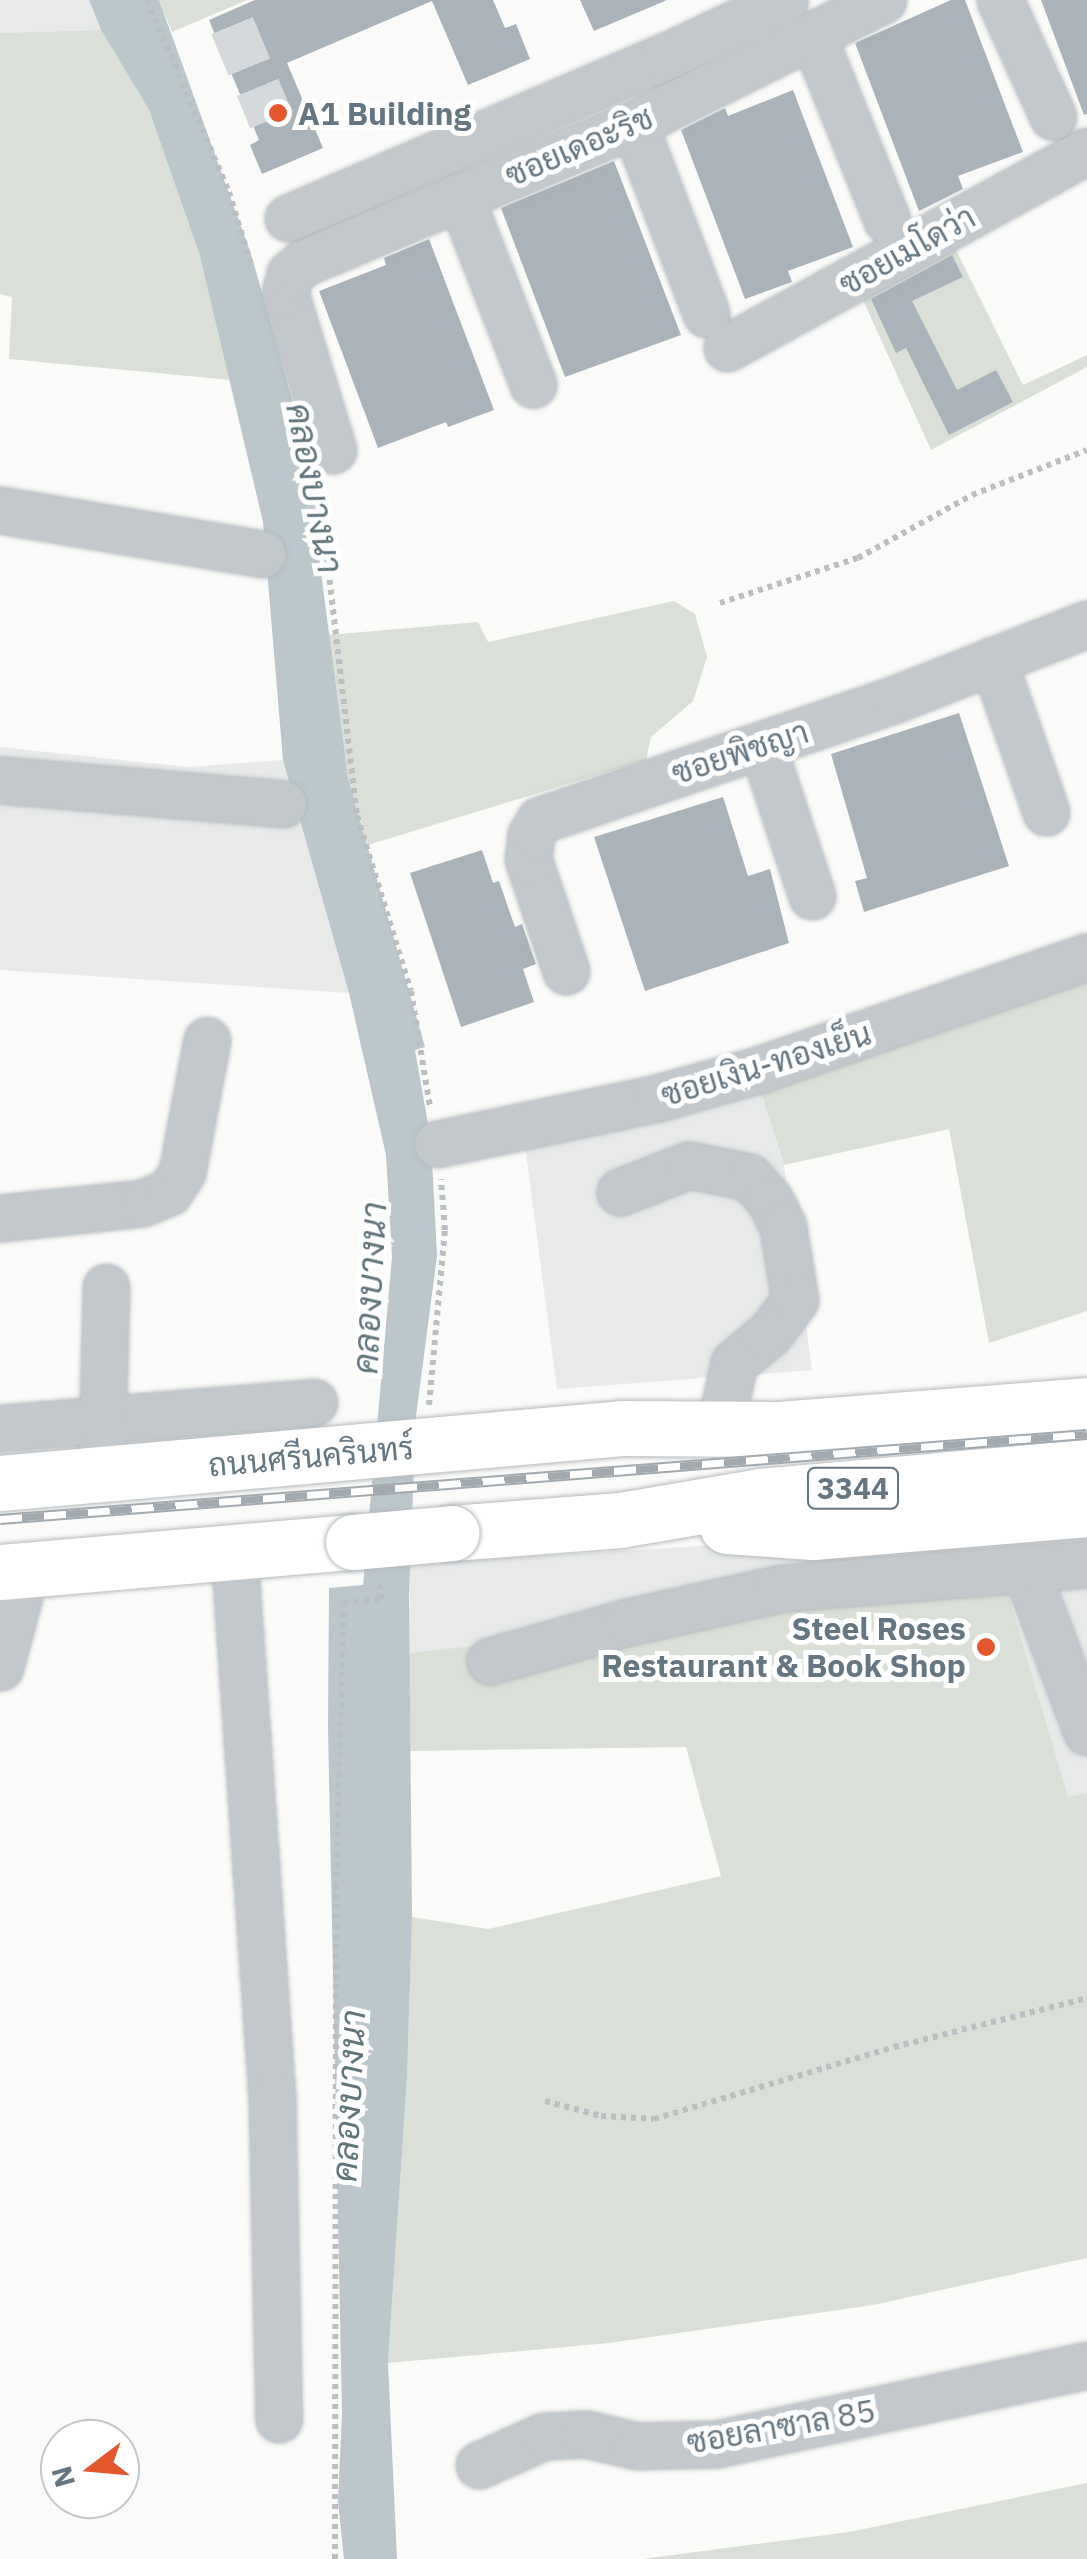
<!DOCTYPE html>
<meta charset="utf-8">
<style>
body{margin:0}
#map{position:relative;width:1087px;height:2559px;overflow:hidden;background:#fafaf8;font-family:"IBM Plex Sans",Sarabun,sans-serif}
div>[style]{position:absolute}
.built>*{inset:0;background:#e8e9e9}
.green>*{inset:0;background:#dadfd7}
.water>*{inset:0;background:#bbc7cb}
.building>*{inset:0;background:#aab3b9}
.minor-tunnel>*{height:45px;margin-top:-22.5px;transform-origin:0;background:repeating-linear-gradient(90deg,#d5d9db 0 45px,transparent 0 67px)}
.path>*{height:6px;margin-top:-3px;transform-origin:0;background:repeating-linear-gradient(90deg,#bbbfc2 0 5px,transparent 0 10px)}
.roads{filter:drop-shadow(0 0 2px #b5babe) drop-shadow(0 0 2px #b5babe)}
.minor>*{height:45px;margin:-22.5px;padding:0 22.5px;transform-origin:22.5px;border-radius:22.5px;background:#c3c8cc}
.major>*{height:55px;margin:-27.5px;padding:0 27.5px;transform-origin:27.5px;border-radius:27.5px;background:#fff}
.rail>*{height:11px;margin-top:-5.5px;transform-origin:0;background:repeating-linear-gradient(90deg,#fff 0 22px,#a2aab0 0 44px);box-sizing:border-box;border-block:2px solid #a2aab0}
.bridges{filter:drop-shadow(0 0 2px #b5babe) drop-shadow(0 0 2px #b5babe)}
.major-bridge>*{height:55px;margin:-27.5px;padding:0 27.5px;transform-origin:27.5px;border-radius:27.5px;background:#fff}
.dots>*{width:28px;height:28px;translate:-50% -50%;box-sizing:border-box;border:5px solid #fff;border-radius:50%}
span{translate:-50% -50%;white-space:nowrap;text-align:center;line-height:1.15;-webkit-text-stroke:10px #fff;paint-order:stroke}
.shield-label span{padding:2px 8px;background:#fff;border:2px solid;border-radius:8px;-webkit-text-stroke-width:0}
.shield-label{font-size:30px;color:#657683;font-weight:700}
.poi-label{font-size:32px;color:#657683;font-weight:700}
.left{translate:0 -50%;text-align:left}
.right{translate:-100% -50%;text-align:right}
.street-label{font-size:32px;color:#657683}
.water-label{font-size:35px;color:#60757c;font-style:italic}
.north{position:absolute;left:40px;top:2419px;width:100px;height:100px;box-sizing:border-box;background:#fff;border:2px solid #c1c8cd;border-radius:50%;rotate:254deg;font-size:28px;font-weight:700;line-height:40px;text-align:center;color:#657683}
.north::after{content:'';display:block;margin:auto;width:35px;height:45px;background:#e4572e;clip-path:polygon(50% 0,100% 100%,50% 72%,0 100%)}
</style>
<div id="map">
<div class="built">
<i style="clip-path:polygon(0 0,89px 0,101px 30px,0 33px)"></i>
<i style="clip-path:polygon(0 747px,187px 767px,283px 760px,349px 993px,0 970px)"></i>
<i style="clip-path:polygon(758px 1083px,784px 1165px,812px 1370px,557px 1389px,524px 1138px)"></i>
<i style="clip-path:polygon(1087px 1522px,1087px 1793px,1068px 1798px,1006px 1587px,409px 1653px,410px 1564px)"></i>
</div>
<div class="green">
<i style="clip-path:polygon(159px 0,247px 0,172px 32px)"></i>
<i style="clip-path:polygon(101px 30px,149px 110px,200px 256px,231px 380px,9px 359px,12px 297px,0 294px,0 33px)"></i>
<i style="clip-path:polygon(953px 244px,1023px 385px,1087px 355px,1087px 367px,931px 450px,862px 298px)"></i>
<i style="clip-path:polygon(674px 601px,695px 614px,707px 657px,693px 701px,651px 737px,646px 760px,368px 845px,348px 778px,328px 635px,478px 622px,488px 642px)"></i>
<i style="clip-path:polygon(1087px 968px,1087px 1311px,989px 1343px,949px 1129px,784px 1165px,758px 1083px)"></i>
<i style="clip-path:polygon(1006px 1587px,1068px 1797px,1087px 1793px,1087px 2258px,873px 2305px,609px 2343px,388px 2363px,407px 2078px,412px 1917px,488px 1929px,721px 1876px,686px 1747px,410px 1751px,409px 1653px)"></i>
<i style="clip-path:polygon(1087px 2483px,1087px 2559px,642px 2559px,849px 2532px)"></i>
</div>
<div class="water">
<i style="clip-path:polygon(89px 0,159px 0,251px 254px,314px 476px,318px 549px,348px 778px,425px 1047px,415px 1050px,431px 1141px,437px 1256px,416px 1416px,409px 1595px,412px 1917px,407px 2078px,388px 2363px,397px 2559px,344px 2559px,338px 2502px,342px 2413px,328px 1728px,329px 1588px,363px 1585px,392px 1257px,386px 1155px,349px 993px,283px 760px,263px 522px,200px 256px,149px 110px,101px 30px)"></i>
</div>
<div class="building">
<i style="clip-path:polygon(255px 0,493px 0,505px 28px,516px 24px,530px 59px,468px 85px,432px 1px,287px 63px,323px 148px,262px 174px,250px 145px,259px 140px,209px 20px)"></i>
<i style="clip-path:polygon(580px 0,667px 0,594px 31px)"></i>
<i style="clip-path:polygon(951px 0,965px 0,1023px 152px,958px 176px,963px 189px,919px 211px,855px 43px)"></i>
<i style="clip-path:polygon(1041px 0,1087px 0,1087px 114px,1084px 115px)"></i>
<i style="clip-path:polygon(793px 90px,853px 247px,788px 271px,792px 282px,745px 299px,681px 130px,725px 108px,728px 116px)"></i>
<i style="clip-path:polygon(614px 161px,681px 335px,565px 377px,501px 208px)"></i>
<i style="clip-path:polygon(429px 239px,494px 410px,448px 427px,446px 422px,378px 448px,319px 291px,386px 265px,384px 258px)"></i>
<i style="clip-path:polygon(952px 255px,963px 277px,912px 301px,957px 390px,996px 370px,1013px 402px,949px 435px,906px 348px,896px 353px,871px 299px)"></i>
<i style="clip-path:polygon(959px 713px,1009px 866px,864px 912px,855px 881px,867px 878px,831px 754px)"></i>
<i style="clip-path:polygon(723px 797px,748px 876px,770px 869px,789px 943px,645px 991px,594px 837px)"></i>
<i style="clip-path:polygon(482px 850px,493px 883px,499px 881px,515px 927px,522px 924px,536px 964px,523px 969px,534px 1002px,461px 1027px,410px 873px)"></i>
</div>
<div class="minor-tunnel">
<i style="left:232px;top:25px;width:102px;rotate:67.5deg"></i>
</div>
<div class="path">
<i style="left:147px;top:0;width:209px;rotate:66.9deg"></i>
<i style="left:229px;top:192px;width:79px;rotate:73.2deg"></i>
<i style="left:311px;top:478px;width:64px;rotate:77.3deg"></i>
<i style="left:325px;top:540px;width:278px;rotate:83.4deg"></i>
<i style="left:357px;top:816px;width:183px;rotate:72.9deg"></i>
<i style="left:411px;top:991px;width:118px;rotate:80.7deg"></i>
<i style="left:720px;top:603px;width:145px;rotate:-18.1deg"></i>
<i style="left:858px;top:558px;width:130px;rotate:-28.9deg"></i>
<i style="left:972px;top:495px;width:123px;rotate:-21.4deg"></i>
<i style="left:429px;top:1405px;width:176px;rotate:-84.8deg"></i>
<i style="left:445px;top:1230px;width:51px;rotate:-94.5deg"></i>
<i style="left:545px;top:2101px;width:58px;rotate:15deg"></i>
<i style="left:601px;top:2116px;width:53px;rotate:3.2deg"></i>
<i style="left:654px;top:2119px;width:251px;rotate:-16.7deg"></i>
<i style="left:894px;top:2047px;width:199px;rotate:-14.2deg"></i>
<i style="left:335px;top:2559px;width:672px;rotate:-89.91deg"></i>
<i style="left:336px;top:1887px;width:284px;rotate:-88.4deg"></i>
<i style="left:344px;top:1603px;width:38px;rotate:-6deg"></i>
<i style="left:382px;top:1599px;width:18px;rotate:-99deg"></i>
</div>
<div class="roads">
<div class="minor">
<i style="left:1000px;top:0;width:128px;rotate:65.6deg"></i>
<i style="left:813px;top:36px;width:198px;rotate:68.1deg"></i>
<i style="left:634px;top:124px;width:203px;rotate:69.2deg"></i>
<i style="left:460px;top:196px;width:202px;rotate:68.8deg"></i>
<i style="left:288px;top:218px;width:414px;rotate:-23.2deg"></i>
<i style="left:669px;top:55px;width:128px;rotate:-25.4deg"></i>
<i style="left:727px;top:348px;width:410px;rotate:-28.7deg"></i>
<i style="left:333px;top:450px;width:164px;rotate:-107deg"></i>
<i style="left:285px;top:293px;width:20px;rotate:-75deg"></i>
<i style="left:290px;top:274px;width:17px;rotate:-40deg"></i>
<i style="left:303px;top:263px;width:359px;rotate:-22.8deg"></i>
<i style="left:634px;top:124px;width:278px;rotate:-26.5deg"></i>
<i style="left:0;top:510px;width:266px;rotate:9.5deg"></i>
<i style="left:993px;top:660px;width:161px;rotate:70.8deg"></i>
<i style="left:762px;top:745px;width:159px;rotate:71.7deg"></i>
<i style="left:0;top:780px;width:284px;rotate:4.8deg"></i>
<i style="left:566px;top:971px;width:118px;rotate:-108.7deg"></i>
<i style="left:528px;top:859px;width:24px;rotate:-83deg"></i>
<i style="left:531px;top:835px;width:17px;rotate:-59deg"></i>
<i style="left:540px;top:820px;width:378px;rotate:-18.8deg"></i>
<i style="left:898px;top:698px;width:203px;rotate:-21.4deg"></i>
<i style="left:437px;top:1144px;width:225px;rotate:-11.8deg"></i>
<i style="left:657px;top:1098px;width:105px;rotate:-15.5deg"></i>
<i style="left:758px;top:1070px;width:348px;rotate:-19deg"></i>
<i style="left:620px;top:1192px;width:74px;rotate:-21.4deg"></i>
<i style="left:689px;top:1165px;width:61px;rotate:11.3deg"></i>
<i style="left:749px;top:1177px;width:31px;rotate:48deg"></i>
<i style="left:770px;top:1200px;width:30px;rotate:64deg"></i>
<i style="left:783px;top:1227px;width:74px;rotate:80.7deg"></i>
<i style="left:795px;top:1300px;width:41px;rotate:127.1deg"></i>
<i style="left:770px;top:1333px;width:47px;rotate:140.2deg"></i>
<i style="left:734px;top:1363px;width:47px;rotate:102.3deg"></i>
<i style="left:0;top:1218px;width:143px;rotate:-6deg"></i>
<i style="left:142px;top:1203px;width:29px;rotate:-22deg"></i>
<i style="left:169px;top:1192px;width:24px;rotate:-57deg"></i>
<i style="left:182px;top:1172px;width:134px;rotate:-79.3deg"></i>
<i style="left:0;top:1428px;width:315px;rotate:-4.7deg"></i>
<i style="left:102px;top:1450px;width:163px;rotate:-88.6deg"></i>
<i style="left:234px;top:1551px;width:548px;rotate:86.03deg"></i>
<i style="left:272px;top:2098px;width:321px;rotate:88.8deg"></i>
<i style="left:1025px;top:1568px;width:175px;rotate:69.3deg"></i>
<i style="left:490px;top:1661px;width:143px;rotate:-15.8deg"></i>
<i style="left:628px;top:1622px;width:158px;rotate:-12.4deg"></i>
<i style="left:782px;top:1588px;width:306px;rotate:-4.5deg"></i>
<i style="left:0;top:1667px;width:101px;rotate:-75.1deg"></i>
<i style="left:479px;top:2465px;width:71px;rotate:-24deg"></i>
<i style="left:544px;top:2436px;width:42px;rotate:-2.7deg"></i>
<i style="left:586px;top:2434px;width:52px;rotate:13.2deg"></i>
<i style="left:637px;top:2446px;width:79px;rotate:-1.5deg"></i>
<i style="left:716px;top:2444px;width:379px;rotate:-12deg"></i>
</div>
<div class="major">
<i style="left:0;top:1483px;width:624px;rotate:-5.05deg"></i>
<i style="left:622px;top:1428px;width:155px;rotate:0.4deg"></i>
<i style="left:777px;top:1429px;width:311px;rotate:-4.4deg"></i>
<i style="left:727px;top:1526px;width:86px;rotate:4deg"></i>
<i style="left:813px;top:1532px;width:275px;rotate:-4.8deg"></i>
<i style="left:452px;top:1533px;width:169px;rotate:-4.4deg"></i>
<i style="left:620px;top:1520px;width:142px;rotate:-9.7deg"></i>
<i style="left:760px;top:1496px;width:328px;rotate:-5.1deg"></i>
<i style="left:0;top:1572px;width:354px;rotate:-4.9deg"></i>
</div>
</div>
<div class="rail">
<i style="left:0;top:1519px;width:1090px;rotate:-4.47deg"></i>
</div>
<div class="bridges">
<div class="major-bridge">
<i style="left:353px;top:1542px;width:99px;rotate:-5.2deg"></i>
</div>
</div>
<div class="dots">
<i style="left:278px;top:113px;background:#e4572e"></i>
<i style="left:986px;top:1647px;background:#e4572e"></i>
</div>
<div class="shield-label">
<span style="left:853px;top:1488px">3344</span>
</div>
<div class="poi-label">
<span class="left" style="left:298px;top:113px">A1 Building</span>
<span class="right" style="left:966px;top:1647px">Steel Roses<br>Restaurant &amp; Book Shop</span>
</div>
<div class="street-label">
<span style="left:579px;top:146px;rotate:-23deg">ซอยเดอะริช</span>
<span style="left:907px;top:250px;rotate:-29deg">ซอยเมโดว่า</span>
<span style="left:740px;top:752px;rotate:-18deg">ซอยพิชญา</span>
<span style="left:766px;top:1064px;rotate:-17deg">ซอยเงิน-ทองเย็น</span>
<span style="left:311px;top:1456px;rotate:-5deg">ถนนศรีนครินทร์</span>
<span style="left:781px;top:2426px;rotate:-10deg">ซอยลาซาล 85</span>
</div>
<div class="water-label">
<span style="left:315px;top:488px;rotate:79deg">คลองบางนา</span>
<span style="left:369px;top:1288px;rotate:-87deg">คลองบางนา</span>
<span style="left:348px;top:2096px;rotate:-87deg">คลองบางนา</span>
</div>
<div class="north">N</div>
</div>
